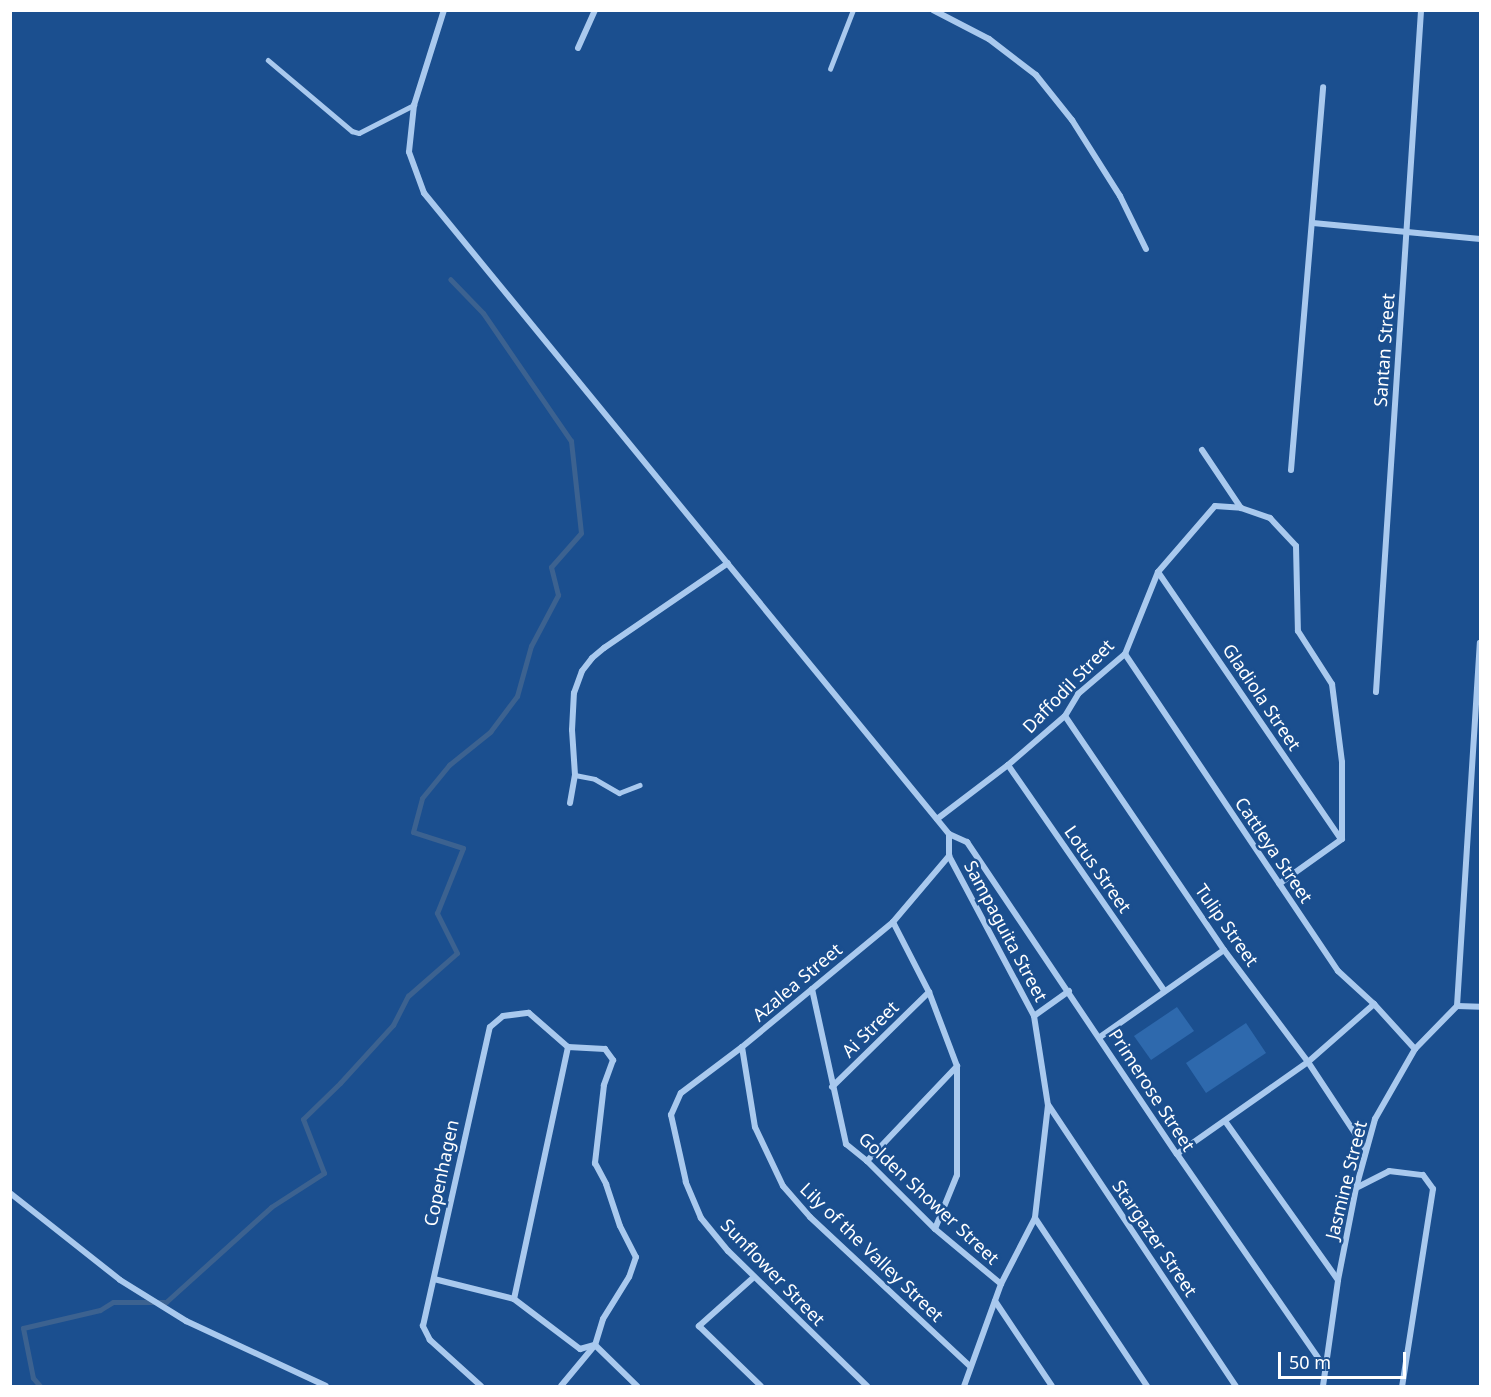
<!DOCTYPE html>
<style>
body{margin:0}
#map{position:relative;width:1491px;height:1397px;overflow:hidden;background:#1b4f8f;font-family:"Noto Sans",sans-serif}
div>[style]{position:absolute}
.green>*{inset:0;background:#2e69ad}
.stream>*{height:5px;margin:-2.5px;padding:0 2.5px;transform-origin:2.5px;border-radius:2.5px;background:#3c6290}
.service>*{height:4.5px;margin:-2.25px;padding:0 2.25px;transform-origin:2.25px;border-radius:2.25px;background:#a9c9ee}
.minor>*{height:6px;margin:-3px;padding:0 3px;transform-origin:3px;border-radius:3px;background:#a9c9ee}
span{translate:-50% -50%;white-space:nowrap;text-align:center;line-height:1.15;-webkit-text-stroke:5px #1b4f8f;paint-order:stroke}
.street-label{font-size:18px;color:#fff}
.frame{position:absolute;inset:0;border:12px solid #fff;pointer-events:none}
.scale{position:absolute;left:1278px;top:1352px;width:128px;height:27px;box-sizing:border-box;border:3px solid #fff;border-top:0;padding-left:8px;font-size:18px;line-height:21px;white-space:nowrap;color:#fff;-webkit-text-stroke:4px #1b4f8f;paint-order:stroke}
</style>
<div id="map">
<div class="green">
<i style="clip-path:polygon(1177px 1007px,1194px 1031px,1151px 1060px,1134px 1036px)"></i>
<i style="clip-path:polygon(1246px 1023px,1266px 1053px,1206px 1093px,1186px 1063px)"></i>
</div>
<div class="stream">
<i style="left:40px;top:1386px;width:11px;rotate:-131deg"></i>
<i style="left:33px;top:1378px;width:51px;rotate:-101.3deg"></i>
<i style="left:23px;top:1328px;width:79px;rotate:-13.2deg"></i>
<i style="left:100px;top:1310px;width:15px;rotate:-32deg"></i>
<i style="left:113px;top:1302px;width:53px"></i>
<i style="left:166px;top:1302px;width:142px;rotate:-42.1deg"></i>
<i style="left:271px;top:1207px;width:63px;rotate:-32.7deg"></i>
<i style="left:324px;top:1173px;width:58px;rotate:-111.3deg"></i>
<i style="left:303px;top:1119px;width:52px;rotate:-44.2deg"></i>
<i style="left:340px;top:1083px;width:79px;rotate:-47.6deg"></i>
<i style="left:393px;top:1025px;width:33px;rotate:-63deg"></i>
<i style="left:408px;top:996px;width:65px;rotate:-41.3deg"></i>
<i style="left:457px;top:953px;width:45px;rotate:-116.6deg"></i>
<i style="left:437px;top:913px;width:70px;rotate:-68.2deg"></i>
<i style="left:463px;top:848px;width:52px;rotate:-162.3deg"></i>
<i style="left:413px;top:832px;width:35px;rotate:-75deg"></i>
<i style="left:422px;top:798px;width:43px;rotate:-50.7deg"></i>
<i style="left:449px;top:765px;width:53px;rotate:-38.8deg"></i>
<i style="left:490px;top:732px;width:45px;rotate:-53.1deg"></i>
<i style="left:517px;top:696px;width:52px;rotate:-74.4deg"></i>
<i style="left:531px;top:646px;width:58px;rotate:-62.1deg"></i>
<i style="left:558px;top:595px;width:29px;rotate:-104deg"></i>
<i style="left:551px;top:567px;width:45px;rotate:-48.6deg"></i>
<i style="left:581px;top:533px;width:93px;rotate:-96.2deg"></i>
<i style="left:571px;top:441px;width:155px;rotate:-124.5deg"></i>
<i style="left:483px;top:313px;width:47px;rotate:-134.1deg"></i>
</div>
<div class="service">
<i style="left:268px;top:60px;width:110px;rotate:40.2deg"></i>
<i style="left:352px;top:131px;width:7px;rotate:16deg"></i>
<i style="left:359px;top:133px;width:62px;rotate:-27deg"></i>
<i style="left:830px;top:69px;width:63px;rotate:-68.7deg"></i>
<i style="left:575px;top:775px;width:20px;rotate:11deg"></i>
<i style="left:595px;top:779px;width:28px;rotate:30deg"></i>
<i style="left:619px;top:793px;width:22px;rotate:-21deg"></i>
</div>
<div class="minor">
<i style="left:444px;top:10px;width:100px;rotate:107.5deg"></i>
<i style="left:414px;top:105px;width:47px;rotate:96.1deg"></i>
<i style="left:409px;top:152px;width:44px;rotate:69.9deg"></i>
<i style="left:424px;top:193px;width:829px;rotate:50.68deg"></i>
<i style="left:933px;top:10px;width:63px;rotate:27.4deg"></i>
<i style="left:989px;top:39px;width:59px;rotate:37.5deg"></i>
<i style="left:1036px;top:75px;width:58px;rotate:51.3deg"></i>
<i style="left:1072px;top:120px;width:90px;rotate:57.7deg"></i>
<i style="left:1120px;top:196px;width:59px;rotate:63.9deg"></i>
<i style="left:578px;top:48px;width:42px;rotate:-65.9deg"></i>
<i style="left:1313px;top:223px;width:168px;rotate:5.5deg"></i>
<i style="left:1202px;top:450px;width:70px;rotate:56.1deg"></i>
<i style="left:1291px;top:470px;width:384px;rotate:-85.2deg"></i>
<i style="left:1158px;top:572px;width:324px;rotate:55.6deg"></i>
<i style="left:1125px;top:654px;width:382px;rotate:56.1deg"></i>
<i style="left:1338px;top:971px;width:49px;rotate:42.5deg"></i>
<i style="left:1374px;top:1004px;width:61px;rotate:47.7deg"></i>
<i style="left:1376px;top:692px;width:683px;rotate:-86.22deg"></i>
<i style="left:1065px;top:716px;width:283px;rotate:55.8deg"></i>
<i style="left:1224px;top:950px;width:140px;rotate:53.1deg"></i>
<i style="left:1308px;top:1062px;width:105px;rotate:56.6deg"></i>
<i style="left:1008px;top:765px;width:274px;rotate:55.3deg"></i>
<i style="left:570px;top:803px;width:28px;rotate:-80deg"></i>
<i style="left:575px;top:775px;width:45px;rotate:-93.8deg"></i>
<i style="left:572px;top:730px;width:37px;rotate:-87deg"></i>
<i style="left:574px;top:693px;width:23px;rotate:-70deg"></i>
<i style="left:582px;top:671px;width:16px;rotate:-52deg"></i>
<i style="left:592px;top:658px;width:16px;rotate:-40deg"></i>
<i style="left:604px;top:648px;width:150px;rotate:-34.4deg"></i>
<i style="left:937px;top:819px;width:89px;rotate:-37.3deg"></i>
<i style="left:1008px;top:765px;width:75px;rotate:-40.7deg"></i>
<i style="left:1065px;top:716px;width:26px;rotate:-59deg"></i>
<i style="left:1078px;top:694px;width:62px;rotate:-40.4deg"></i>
<i style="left:1125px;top:654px;width:88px;rotate:-68.1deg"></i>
<i style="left:1158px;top:572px;width:87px;rotate:-49.2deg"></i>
<i style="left:1215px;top:506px;width:26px;rotate:4deg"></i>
<i style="left:1241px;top:508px;width:31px;rotate:19deg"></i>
<i style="left:1270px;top:518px;width:38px;rotate:47deg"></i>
<i style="left:1296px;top:546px;width:85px;rotate:88.7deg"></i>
<i style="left:1298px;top:631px;width:63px;rotate:57.3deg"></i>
<i style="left:1332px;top:684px;width:79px;rotate:82.7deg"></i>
<i style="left:1342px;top:762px;width:77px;rotate:90deg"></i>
<i style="left:1342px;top:839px;width:77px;rotate:144.5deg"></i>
<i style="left:949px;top:834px;width:20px;rotate:24deg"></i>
<i style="left:967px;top:842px;width:376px;rotate:56.1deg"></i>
<i style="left:1177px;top:1154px;width:262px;rotate:55.3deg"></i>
<i style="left:949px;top:834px;width:22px;rotate:90deg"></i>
<i style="left:949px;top:856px;width:181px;rotate:62deg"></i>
<i style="left:1034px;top:1016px;width:90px;rotate:81.1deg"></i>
<i style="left:1048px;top:1105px;width:114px;rotate:96.6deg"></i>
<i style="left:1035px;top:1218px;width:74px;rotate:117.3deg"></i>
<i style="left:1001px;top:1284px;width:109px;rotate:109.9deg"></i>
<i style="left:893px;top:922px;width:79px;rotate:62.8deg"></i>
<i style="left:929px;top:992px;width:79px;rotate:69.3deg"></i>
<i style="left:957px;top:1066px;width:109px;rotate:90deg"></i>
<i style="left:957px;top:1175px;width:58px;rotate:112.2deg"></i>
<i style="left:812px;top:989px;width:159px;rotate:77.6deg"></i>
<i style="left:846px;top:1144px;width:27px;rotate:39deg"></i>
<i style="left:867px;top:1161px;width:96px;rotate:45deg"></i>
<i style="left:935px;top:1229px;width:86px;rotate:39.8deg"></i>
<i style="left:1457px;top:1006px;width:364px;rotate:-86.4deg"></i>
<i style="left:1457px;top:1006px;width:23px;rotate:2deg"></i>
<i style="left:1034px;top:1016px;width:43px;rotate:-35.5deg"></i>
<i style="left:1100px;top:1037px;width:151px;rotate:-35.1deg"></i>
<i style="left:742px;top:1047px;width:81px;rotate:80.8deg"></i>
<i style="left:755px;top:1127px;width:65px;rotate:64.6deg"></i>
<i style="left:783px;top:1186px;width:41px;rotate:48.9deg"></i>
<i style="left:810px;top:1217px;width:219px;rotate:43deg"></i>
<i style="left:832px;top:1087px;width:136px;rotate:-44.4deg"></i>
<i style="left:1049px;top:1106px;width:337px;rotate:56.3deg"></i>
<i style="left:1225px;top:1121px;width:195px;rotate:54.6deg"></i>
<i style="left:1177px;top:1154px;width:160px;rotate:-35.1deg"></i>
<i style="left:1308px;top:1062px;width:88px;rotate:-41.3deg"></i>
<i style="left:867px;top:1161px;width:131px;rotate:-46.5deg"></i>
<i style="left:1356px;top:1188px;width:37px;rotate:-27deg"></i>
<i style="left:1389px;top:1171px;width:34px;rotate:7deg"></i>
<i style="left:1423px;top:1175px;width:17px;rotate:54deg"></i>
<i style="left:1433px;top:1189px;width:199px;rotate:98.9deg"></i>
<i style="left:10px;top:1193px;width:140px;rotate:38.3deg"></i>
<i style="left:120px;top:1280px;width:78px;rotate:31.8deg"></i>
<i style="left:186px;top:1321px;width:154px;rotate:24.9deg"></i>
<i style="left:1035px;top:1218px;width:202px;rotate:56.3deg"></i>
<i style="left:754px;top:1277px;width:74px;rotate:138.3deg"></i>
<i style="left:699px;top:1326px;width:86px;rotate:44.1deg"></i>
<i style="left:434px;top:1279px;width:82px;rotate:14deg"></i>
<i style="left:514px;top:1299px;width:83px;rotate:37.1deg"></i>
<i style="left:580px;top:1349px;width:15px;rotate:-16deg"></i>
<i style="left:514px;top:1299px;width:258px;rotate:-77.9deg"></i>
<i style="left:995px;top:1301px;width:102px;rotate:56.2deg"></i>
<i style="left:595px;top:1345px;width:59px;rotate:44.3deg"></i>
<i style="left:481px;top:1386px;width:69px;rotate:-138deg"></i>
<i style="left:430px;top:1340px;width:16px;rotate:-117deg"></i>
<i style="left:423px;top:1326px;width:306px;rotate:-77.4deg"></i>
<i style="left:490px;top:1027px;width:17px;rotate:-40deg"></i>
<i style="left:503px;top:1016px;width:26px;rotate:-7deg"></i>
<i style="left:529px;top:1013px;width:52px;rotate:41.1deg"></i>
<i style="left:568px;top:1047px;width:37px;rotate:3deg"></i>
<i style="left:605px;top:1049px;width:14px;rotate:54deg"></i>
<i style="left:613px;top:1060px;width:27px;rotate:110deg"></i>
<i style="left:604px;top:1085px;width:79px;rotate:96.6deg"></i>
<i style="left:595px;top:1163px;width:24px;rotate:62deg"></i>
<i style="left:606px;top:1184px;width:44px;rotate:71.6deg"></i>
<i style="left:620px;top:1226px;width:35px;rotate:63deg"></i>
<i style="left:636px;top:1257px;width:21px;rotate:109deg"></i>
<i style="left:629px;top:1277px;width:49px;rotate:121.8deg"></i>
<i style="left:603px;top:1319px;width:27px;rotate:107deg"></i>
<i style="left:595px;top:1345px;width:53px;rotate:129.7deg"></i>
<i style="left:867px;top:1386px;width:194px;rotate:-135.8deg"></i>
<i style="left:728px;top:1251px;width:43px;rotate:-129.3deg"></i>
<i style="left:701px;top:1218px;width:39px;rotate:-113deg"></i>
<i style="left:686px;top:1182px;width:69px;rotate:-102.6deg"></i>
<i style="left:671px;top:1115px;width:24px;rotate:-66deg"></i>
<i style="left:681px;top:1093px;width:76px;rotate:-37deg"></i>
<i style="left:742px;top:1047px;width:196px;rotate:-39.6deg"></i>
<i style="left:893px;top:922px;width:87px;rotate:-49.7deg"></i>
<i style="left:1323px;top:1386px;width:107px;rotate:-81.9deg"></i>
<i style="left:1338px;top:1280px;width:94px;rotate:-78.9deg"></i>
<i style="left:1356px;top:1188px;width:72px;rotate:-74.6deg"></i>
<i style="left:1375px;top:1119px;width:81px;rotate:-60.3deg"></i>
<i style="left:1415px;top:1049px;width:60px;rotate:-45.7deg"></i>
</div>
<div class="street-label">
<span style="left:1384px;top:350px;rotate:-86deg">Santan Street</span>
<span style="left:1068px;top:686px;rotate:-46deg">Daffodil Street</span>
<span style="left:1262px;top:697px;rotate:56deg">Gladiola Street</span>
<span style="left:1274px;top:850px;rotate:56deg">Cattleya Street</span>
<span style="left:1098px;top:869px;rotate:55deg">Lotus Street</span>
<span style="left:1227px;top:925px;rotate:55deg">Tulip Street</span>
<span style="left:1006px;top:931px;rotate:62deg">Sampaguita Street</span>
<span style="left:797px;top:982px;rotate:-40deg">Azalea Street</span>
<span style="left:870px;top:1029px;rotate:-45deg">Ai Street</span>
<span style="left:1152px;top:1090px;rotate:57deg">Primerose Street</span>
<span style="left:441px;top:1173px;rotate:-78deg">Copenhagen</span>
<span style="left:1346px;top:1180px;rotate:-76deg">Jasmine Street</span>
<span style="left:929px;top:1198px;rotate:43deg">Golden Shower Street</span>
<span style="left:1155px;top:1238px;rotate:56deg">Stargazer Street</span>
<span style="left:872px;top:1252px;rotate:44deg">Lily of the Valley Street</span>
<span style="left:773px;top:1272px;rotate:46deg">Sunflower Street</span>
</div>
<div class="frame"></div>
<div class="scale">50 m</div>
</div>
